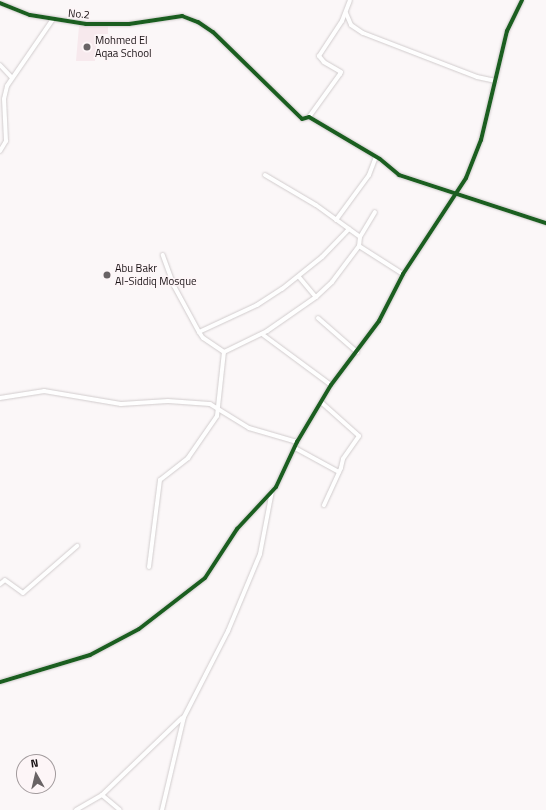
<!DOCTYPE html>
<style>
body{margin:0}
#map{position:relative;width:546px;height:810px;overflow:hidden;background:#fbf7f8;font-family:"Titillium Web",sans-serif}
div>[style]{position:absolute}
.built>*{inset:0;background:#f7e9ed}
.roads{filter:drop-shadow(0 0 1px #d1cccd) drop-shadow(0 0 1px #d1cccd)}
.minor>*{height:4px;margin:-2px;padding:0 2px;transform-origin:2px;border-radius:2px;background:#fefefe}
.cycleway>*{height:4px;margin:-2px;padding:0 2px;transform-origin:2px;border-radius:2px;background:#1b5e20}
.dots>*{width:11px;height:11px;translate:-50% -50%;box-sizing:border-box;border:2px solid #fdf5f7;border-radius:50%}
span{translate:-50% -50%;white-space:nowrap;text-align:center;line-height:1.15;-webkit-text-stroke:3px #fdf5f7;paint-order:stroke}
.street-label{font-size:11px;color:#1a1316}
.poi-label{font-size:11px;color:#1a1316}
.left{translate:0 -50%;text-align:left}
.north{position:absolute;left:16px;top:754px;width:40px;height:40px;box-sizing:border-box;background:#fdf5f7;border:1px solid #a29b9d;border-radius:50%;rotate:352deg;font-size:11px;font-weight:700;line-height:16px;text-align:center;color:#1a1316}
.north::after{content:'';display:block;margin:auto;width:14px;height:18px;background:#696365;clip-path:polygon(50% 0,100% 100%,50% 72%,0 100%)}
</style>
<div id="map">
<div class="built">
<i style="clip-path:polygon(108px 25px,108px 34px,97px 34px,95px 61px,76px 61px,79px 26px)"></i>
</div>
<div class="roads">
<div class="minor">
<i style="left:0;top:3px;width:32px;rotate:22deg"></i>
<i style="left:30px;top:15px;width:57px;rotate:9.1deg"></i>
<i style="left:86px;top:24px;width:43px"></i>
<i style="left:129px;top:24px;width:54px;rotate:-8.6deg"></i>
<i style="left:182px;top:16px;width:17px;rotate:21deg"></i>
<i style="left:198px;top:22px;width:18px;rotate:34deg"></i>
<i style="left:213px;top:32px;width:124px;rotate:44.3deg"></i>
<i style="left:302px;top:119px;width:7px;rotate:-16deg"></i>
<i style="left:309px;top:117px;width:82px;rotate:30.6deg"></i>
<i style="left:380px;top:159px;width:25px;rotate:40deg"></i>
<i style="left:399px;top:175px;width:155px;rotate:18.1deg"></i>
<i style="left:346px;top:13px;width:13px;rotate:67deg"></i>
<i style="left:351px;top:25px;width:14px;rotate:34deg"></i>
<i style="left:363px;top:33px;width:122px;rotate:21.1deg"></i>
<i style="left:477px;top:77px;width:19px;rotate:12deg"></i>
<i style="left:0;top:65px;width:16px;rotate:47deg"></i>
<i style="left:309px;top:117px;width:53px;rotate:-54.2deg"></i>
<i style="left:340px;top:74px;width:2px;rotate:-63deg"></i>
<i style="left:341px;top:72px;width:20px;rotate:-150deg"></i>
<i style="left:324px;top:62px;width:8px;rotate:-130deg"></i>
<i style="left:319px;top:56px;width:42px;rotate:-56.7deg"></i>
<i style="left:342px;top:21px;width:22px;rotate:-69deg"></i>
<i style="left:0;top:151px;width:12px;rotate:-59deg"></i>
<i style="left:6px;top:141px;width:42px;rotate:-92.7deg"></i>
<i style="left:4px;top:99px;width:13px;rotate:-77deg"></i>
<i style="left:7px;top:86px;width:81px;rotate:-55.5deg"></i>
<i style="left:265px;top:175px;width:59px;rotate:30.5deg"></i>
<i style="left:316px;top:205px;width:54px;rotate:36deg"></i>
<i style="left:360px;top:237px;width:9px;rotate:96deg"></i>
<i style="left:359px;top:246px;width:52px;rotate:32.5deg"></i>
<i style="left:336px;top:220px;width:56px;rotate:-53.7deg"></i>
<i style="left:369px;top:175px;width:19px;rotate:-69deg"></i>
<i style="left:360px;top:237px;width:29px;rotate:-59deg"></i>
<i style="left:299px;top:277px;width:26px;rotate:50deg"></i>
<i style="left:318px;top:318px;width:52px;rotate:41.1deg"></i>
<i style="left:199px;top:332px;width:64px;rotate:-25deg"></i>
<i style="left:257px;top:305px;width:30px;rotate:-33deg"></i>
<i style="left:282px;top:289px;width:51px;rotate:-38.7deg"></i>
<i style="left:322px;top:257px;width:39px;rotate:-46deg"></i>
<i style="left:262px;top:334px;width:86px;rotate:36.5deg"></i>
<i style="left:224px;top:352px;width:48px;rotate:-26deg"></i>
<i style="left:267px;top:331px;width:60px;rotate:-34.8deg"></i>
<i style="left:316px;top:297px;width:22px;rotate:-43deg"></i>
<i style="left:332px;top:282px;width:45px;rotate:-53.1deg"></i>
<i style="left:0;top:398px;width:45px;rotate:-9deg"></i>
<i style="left:44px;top:391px;width:78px;rotate:9.6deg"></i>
<i style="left:121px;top:404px;width:47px;rotate:-3.7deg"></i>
<i style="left:168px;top:401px;width:42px;rotate:4.1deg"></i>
<i style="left:210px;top:404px;width:46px;rotate:31.6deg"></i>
<i style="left:249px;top:428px;width:50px;rotate:16.3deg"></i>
<i style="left:321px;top:402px;width:51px;rotate:41.8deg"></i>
<i style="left:359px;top:436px;width:28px;rotate:125deg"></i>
<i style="left:343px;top:459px;width:9px;rotate:103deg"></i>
<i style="left:341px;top:468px;width:41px;rotate:114.7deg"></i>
<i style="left:295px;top:448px;width:50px;rotate:28.6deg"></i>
<i style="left:149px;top:567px;width:88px;rotate:-82.8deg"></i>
<i style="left:160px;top:480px;width:36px;rotate:-38deg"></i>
<i style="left:188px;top:458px;width:51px;rotate:-55.4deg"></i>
<i style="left:217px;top:416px;width:64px;rotate:-83.8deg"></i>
<i style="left:224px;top:352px;width:25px;rotate:-146deg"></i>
<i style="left:203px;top:338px;width:7px;rotate:-124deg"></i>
<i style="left:199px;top:332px;width:52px;rotate:-118.5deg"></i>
<i style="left:174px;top:286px;width:33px;rotate:-110deg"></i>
<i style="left:0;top:584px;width:6px;rotate:-39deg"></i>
<i style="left:5px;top:580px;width:22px;rotate:36deg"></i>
<i style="left:23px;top:593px;width:72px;rotate:-41deg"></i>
<i style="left:0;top:682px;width:94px;rotate:-16.7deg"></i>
<i style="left:90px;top:655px;width:55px;rotate:-28deg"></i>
<i style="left:139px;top:629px;width:83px;rotate:-37.7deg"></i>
<i style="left:205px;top:578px;width:59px;rotate:-56.9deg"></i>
<i style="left:237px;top:529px;width:57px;rotate:-47.1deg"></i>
<i style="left:276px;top:487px;width:50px;rotate:-65deg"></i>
<i style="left:297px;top:442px;width:66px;rotate:-59.2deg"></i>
<i style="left:331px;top:385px;width:80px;rotate:-53.1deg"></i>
<i style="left:379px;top:321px;width:53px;rotate:-62.9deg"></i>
<i style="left:403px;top:274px;width:115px;rotate:-56.7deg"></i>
<i style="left:466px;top:178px;width:41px;rotate:-68.5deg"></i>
<i style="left:481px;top:140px;width:112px;rotate:-76.6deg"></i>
<i style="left:507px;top:31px;width:34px;rotate:-64deg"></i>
<i style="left:102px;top:795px;width:23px;rotate:40deg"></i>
<i style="left:76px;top:810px;width:30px;rotate:-30deg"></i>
<i style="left:102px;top:795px;width:111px;rotate:-43.9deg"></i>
<i style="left:162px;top:810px;width:96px;rotate:-76.7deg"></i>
<i style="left:184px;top:717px;width:97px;rotate:-62.9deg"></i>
<i style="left:228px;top:631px;width:83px;rotate:-67.4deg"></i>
<i style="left:260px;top:554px;width:64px;rotate:-79.2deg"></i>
</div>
</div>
<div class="cycleway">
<i style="left:0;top:3px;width:32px;rotate:22deg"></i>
<i style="left:30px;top:15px;width:57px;rotate:9.1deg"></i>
<i style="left:86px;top:24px;width:43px"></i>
<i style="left:129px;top:24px;width:54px;rotate:-8.6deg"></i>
<i style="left:182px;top:16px;width:17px;rotate:21deg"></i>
<i style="left:198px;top:22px;width:18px;rotate:34deg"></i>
<i style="left:213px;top:32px;width:124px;rotate:44.3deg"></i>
<i style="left:302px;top:119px;width:7px;rotate:-16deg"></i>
<i style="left:309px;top:117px;width:82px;rotate:30.6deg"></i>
<i style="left:380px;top:159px;width:25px;rotate:40deg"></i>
<i style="left:399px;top:175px;width:155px;rotate:18.1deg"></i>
<i style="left:0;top:682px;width:94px;rotate:-16.7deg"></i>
<i style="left:90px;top:655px;width:55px;rotate:-28deg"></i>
<i style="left:139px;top:629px;width:83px;rotate:-37.7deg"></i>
<i style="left:205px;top:578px;width:59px;rotate:-56.9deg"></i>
<i style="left:237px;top:529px;width:57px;rotate:-47.1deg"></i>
<i style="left:276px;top:487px;width:50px;rotate:-65deg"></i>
<i style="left:297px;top:442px;width:66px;rotate:-59.2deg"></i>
<i style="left:331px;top:385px;width:80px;rotate:-53.1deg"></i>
<i style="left:379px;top:321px;width:53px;rotate:-62.9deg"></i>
<i style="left:403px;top:274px;width:115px;rotate:-56.7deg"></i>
<i style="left:466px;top:178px;width:41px;rotate:-68.5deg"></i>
<i style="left:481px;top:140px;width:112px;rotate:-76.6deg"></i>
<i style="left:507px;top:31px;width:34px;rotate:-64deg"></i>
</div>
<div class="dots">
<i style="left:87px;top:47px;background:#696365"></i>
<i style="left:107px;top:275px;background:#696365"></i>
</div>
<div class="street-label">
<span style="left:79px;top:14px;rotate:5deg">No.2</span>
</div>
<div class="poi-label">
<span class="left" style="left:95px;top:47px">Mohmed El<br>Aqaa School</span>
<span class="left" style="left:115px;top:275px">Abu Bakr<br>Al-Siddiq Mosque</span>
</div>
<div class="north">N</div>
</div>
